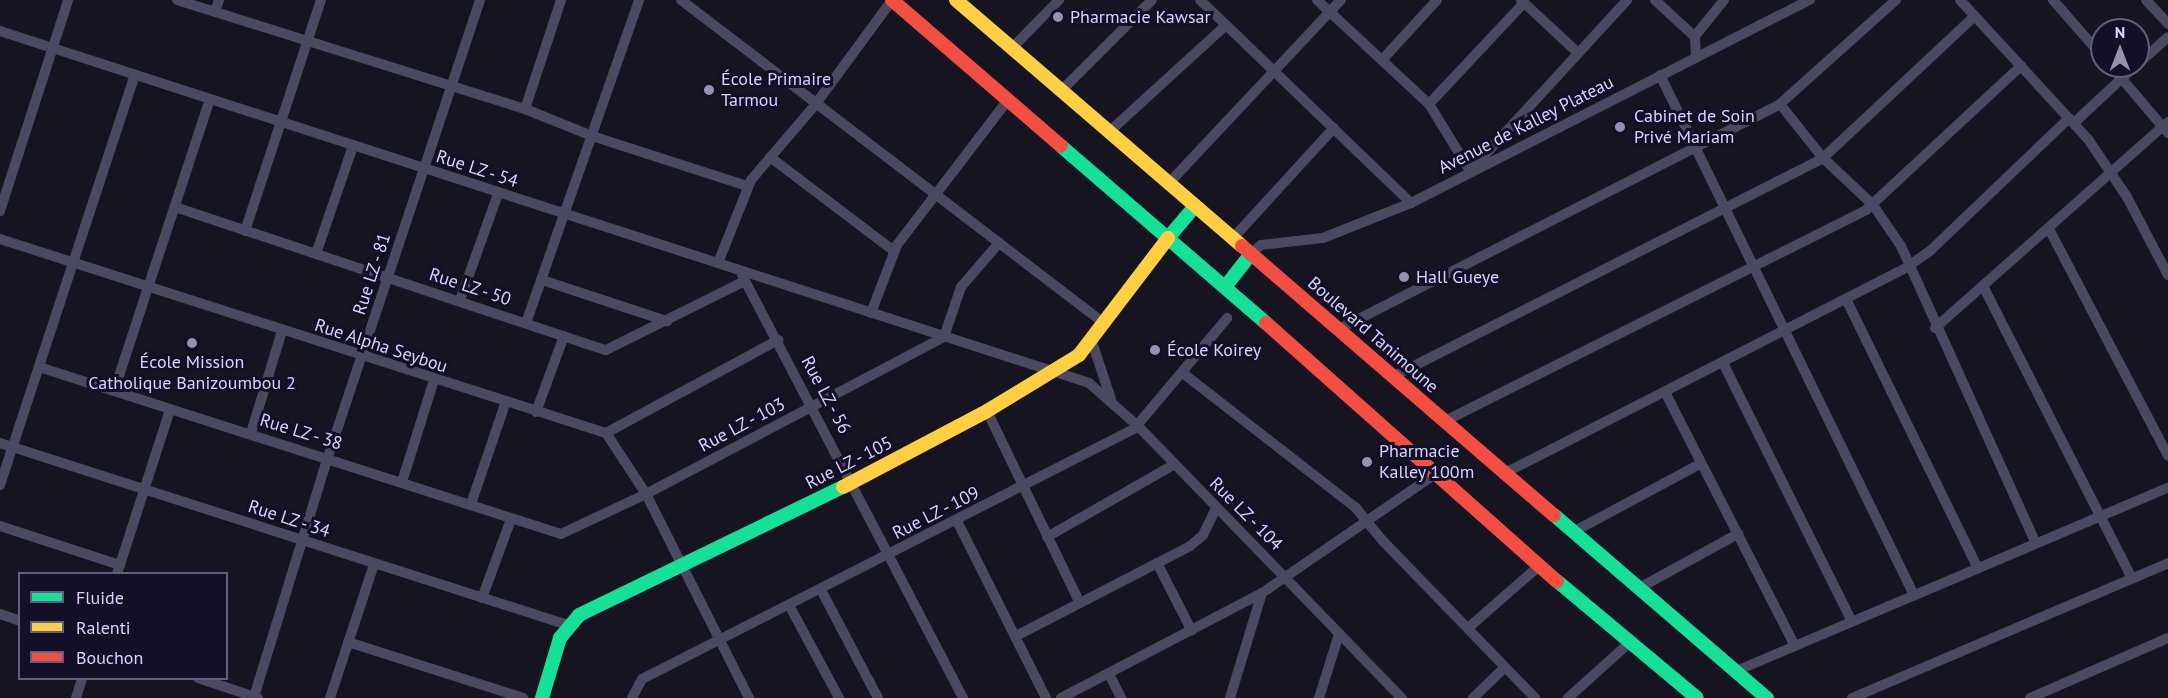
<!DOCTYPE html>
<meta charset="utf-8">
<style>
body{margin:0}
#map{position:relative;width:2168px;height:698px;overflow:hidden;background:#161421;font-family:"PT Sans",sans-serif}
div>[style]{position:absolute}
.street>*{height:10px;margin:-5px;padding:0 5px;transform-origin:5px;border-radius:5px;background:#4a4962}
.fast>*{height:14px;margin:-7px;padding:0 7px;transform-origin:7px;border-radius:7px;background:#16e098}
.slow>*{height:14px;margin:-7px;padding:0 7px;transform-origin:7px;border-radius:7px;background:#ffcf43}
.jam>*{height:14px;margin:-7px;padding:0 7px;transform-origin:7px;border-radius:7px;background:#f24e42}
.dots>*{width:16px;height:16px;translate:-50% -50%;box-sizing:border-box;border:3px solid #130f26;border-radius:50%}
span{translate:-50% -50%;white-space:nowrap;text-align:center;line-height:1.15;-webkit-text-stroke:6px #130f26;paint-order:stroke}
.poi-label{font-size:18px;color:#d9d4ff}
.left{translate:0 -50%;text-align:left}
.street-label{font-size:18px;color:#d9d4ff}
.legend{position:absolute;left:18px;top:572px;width:210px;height:108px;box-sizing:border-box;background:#130f26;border:2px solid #625e7d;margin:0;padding:8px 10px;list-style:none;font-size:18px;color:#d9d4ff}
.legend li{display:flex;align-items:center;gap:12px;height:30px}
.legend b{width:30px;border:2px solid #625e7d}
.north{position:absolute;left:2090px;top:18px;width:60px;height:60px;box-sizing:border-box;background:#130f26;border:2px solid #625e7d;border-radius:50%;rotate:0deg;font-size:16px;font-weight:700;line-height:24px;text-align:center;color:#d9d4ff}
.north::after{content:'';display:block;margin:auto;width:21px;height:27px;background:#9591b1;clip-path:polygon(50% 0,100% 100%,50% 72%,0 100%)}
</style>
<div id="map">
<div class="street">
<i style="left:177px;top:0;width:365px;rotate:17.4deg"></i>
<i style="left:525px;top:109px;width:72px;rotate:21.9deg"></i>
<i style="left:592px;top:136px;width:163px;rotate:17.9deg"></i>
<i style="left:681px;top:0;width:532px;rotate:37.37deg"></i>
<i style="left:1200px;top:0;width:293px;rotate:43.9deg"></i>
<i style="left:1317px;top:0;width:153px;rotate:42.9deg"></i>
<i style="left:1429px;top:104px;width:79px;rotate:58.5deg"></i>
<i style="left:1470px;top:171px;width:232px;rotate:-47.4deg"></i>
<i style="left:1521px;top:0;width:76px;rotate:42.9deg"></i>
<i style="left:1655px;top:0;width:54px;rotate:42.8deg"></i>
<i style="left:1960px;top:0;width:189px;rotate:47.4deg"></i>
<i style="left:2088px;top:139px;width:70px;rotate:56.1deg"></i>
<i style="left:2127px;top:197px;width:88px;rotate:62.3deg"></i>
<i style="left:2053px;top:0;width:74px;rotate:48.8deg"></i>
<i style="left:2146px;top:0;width:33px;rotate:47deg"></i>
<i style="left:215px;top:12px;width:13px;rotate:-72deg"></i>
<i style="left:0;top:31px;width:1144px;rotate:17.91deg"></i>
<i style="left:1089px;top:383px;width:67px;rotate:41.3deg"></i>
<i style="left:1139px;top:427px;width:378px;rotate:45.9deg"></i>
<i style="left:1013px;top:47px;width:66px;rotate:-45.6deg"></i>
<i style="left:1696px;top:57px;width:21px;rotate:-93deg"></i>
<i style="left:1695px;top:36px;width:46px;rotate:-51.1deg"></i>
<i style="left:1382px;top:60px;width:81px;rotate:-47.5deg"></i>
<i style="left:2138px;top:64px;width:40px;rotate:-42deg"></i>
<i style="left:2111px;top:66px;width:88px;rotate:49.6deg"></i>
<i style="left:1660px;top:75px;width:579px;rotate:63.97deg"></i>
<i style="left:1062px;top:90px;width:127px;rotate:-45deg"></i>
<i style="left:1429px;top:104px;width:139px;rotate:-46.8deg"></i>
<i style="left:1780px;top:104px;width:69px;rotate:51.5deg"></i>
<i style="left:1823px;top:158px;width:69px;rotate:43.2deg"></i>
<i style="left:1873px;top:205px;width:50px;rotate:55.7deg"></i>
<i style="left:1901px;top:246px;width:326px;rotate:65.6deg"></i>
<i style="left:525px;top:109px;width:115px;rotate:-71.7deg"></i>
<i style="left:2074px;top:123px;width:83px;rotate:-43.1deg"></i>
<i style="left:1110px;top:131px;width:157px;rotate:-42.4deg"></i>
<i style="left:770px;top:157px;width:156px;rotate:37.2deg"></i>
<i style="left:1169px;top:183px;width:251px;rotate:-46.8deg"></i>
<i style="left:175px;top:207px;width:454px;rotate:18.4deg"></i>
<i style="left:606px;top:350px;width:155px;rotate:-26.4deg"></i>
<i style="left:0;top:211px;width:222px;rotate:-72.1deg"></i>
<i style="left:2049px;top:229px;width:256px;rotate:62.3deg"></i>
<i style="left:245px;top:231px;width:243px;rotate:-71.8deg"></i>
<i style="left:1234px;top:237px;width:148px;rotate:-47.5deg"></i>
<i style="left:0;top:239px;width:636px;rotate:17.75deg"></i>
<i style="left:606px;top:433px;width:73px;rotate:56.7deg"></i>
<i style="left:646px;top:494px;width:229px;rotate:63.2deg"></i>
<i style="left:316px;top:254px;width:114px;rotate:-71.1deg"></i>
<i style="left:1251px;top:254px;width:13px;rotate:-42deg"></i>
<i style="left:1261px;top:245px;width:62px;rotate:-6.4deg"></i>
<i style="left:1323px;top:238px;width:95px;rotate:-21.7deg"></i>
<i style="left:1411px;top:203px;width:448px;rotate:-27deg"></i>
<i style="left:718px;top:263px;width:89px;rotate:-68.3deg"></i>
<i style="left:751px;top:180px;width:99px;rotate:-49.5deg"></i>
<i style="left:815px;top:105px;width:130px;rotate:-53.7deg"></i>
<i style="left:742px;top:275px;width:477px;rotate:62.4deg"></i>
<i style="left:542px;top:280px;width:132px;rotate:18.2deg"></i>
<i style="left:1983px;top:286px;width:328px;rotate:63deg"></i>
<i style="left:1846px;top:299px;width:300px;rotate:63.9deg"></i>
<i style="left:460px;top:300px;width:113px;rotate:-70.3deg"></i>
<i style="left:871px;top:313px;width:73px;rotate:-69.1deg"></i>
<i style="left:897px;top:245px;width:183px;rotate:-52.6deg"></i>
<i style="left:526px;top:323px;width:342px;rotate:-70.7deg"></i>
<i style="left:1935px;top:328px;width:311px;rotate:-41.5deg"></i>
<i style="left:1339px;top:329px;width:495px;rotate:-27deg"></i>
<i style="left:1780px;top:104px;width:156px;rotate:-41.9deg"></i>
<i style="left:944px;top:337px;width:53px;rotate:-71.2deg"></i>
<i style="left:961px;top:287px;width:58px;rotate:-49.2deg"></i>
<i style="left:1091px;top:339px;width:63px;rotate:71.6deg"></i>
<i style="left:1723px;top:363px;width:289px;rotate:63.5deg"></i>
<i style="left:39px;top:367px;width:548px;rotate:17.74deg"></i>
<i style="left:561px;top:534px;width:94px;rotate:-25.2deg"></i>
<i style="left:646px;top:494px;width:337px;rotate:-27.8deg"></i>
<i style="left:1184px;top:374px;width:218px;rotate:37.9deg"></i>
<i style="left:1356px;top:508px;width:41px;rotate:50.9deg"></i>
<i style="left:1382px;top:540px;width:220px;rotate:45.9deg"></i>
<i style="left:1394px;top:376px;width:481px;rotate:-26.9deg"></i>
<i style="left:1823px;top:158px;width:208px;rotate:-43.1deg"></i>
<i style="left:114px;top:391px;width:307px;rotate:-71.8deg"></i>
<i style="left:1665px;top:392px;width:285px;rotate:62.9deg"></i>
<i style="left:987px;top:411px;width:213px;rotate:64.2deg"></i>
<i style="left:536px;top:412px;width:81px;rotate:-69.8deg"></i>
<i style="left:1445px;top:421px;width:471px;rotate:-26.6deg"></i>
<i style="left:1866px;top:210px;width:212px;rotate:-42.9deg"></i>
<i style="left:251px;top:433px;width:107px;rotate:-73.1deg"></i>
<i style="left:606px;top:433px;width:196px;rotate:-28.4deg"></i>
<i style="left:0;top:443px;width:596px;rotate:17.77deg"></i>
<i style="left:1505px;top:473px;width:452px;rotate:-27.1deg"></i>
<i style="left:1907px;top:267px;width:29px;rotate:-35deg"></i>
<i style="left:1931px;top:250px;width:191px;rotate:-43.7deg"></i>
<i style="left:402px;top:482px;width:107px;rotate:-72.6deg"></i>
<i style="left:0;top:485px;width:432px;rotate:-71.8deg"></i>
<i style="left:471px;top:504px;width:106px;rotate:-71.2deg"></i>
<i style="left:957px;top:521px;width:198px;rotate:63.3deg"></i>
<i style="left:0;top:526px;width:126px;rotate:18deg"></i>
<i style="left:1575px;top:531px;width:142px;rotate:-28.2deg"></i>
<i style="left:1047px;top:537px;width:147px;rotate:-29.7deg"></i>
<i style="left:1157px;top:563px;width:76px;rotate:62.8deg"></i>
<i style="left:117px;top:574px;width:172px;rotate:-72.1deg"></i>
<i style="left:1641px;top:587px;width:111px;rotate:-28.7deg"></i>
<i style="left:821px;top:590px;width:122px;rotate:62.2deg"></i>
<i style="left:482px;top:598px;width:84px;rotate:-69.8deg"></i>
<i style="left:789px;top:605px;width:106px;rotate:61.7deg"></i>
<i style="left:0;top:614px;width:21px;rotate:19deg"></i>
<i style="left:1468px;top:628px;width:94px;rotate:-41.1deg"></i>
<i style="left:1016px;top:636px;width:196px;rotate:-27.3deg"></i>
<i style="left:1190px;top:546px;width:17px;rotate:-40deg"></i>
<i style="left:1203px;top:535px;width:30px;rotate:-64deg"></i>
<i style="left:348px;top:642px;width:184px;rotate:17.7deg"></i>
<i style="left:1736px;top:671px;width:469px;rotate:-23deg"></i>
<i style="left:1109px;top:674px;width:27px;rotate:63deg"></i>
<i style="left:198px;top:678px;width:63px;rotate:18.4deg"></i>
<i style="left:254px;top:697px;width:251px;rotate:-72.9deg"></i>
<i style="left:328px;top:457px;width:482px;rotate:-71.6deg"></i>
<i style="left:76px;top:698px;width:21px;rotate:-73deg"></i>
<i style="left:330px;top:698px;width:141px;rotate:-71.8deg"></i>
<i style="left:632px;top:698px;width:21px;rotate:-62deg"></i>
<i style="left:642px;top:679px;width:552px;rotate:-26.94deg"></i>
<i style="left:1134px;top:429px;width:145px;rotate:-50deg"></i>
<i style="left:1061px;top:698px;width:227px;rotate:-27.6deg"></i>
<i style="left:1262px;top:593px;width:210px;rotate:-34.5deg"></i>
<i style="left:1230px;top:698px;width:110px;rotate:-73.1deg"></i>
<i style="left:1319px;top:698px;width:67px;rotate:-72.6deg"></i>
<i style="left:1473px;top:698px;width:43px;rotate:-44.1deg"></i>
<i style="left:1568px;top:698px;width:82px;rotate:-42deg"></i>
<i style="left:1852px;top:698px;width:344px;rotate:-23.1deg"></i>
<i style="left:2030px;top:698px;width:150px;rotate:-23.5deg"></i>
</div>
<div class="fast">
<i style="left:1061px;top:146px;width:271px;rotate:40.8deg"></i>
<i style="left:1168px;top:238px;width:42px;rotate:-49.8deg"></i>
<i style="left:1225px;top:287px;width:42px;rotate:-51.8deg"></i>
<i style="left:1554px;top:515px;width:281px;rotate:40.7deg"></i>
<i style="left:1557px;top:581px;width:182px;rotate:39.9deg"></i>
<i style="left:542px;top:698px;width:63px;rotate:-73.3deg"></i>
<i style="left:560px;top:638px;width:30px;rotate:-50deg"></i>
<i style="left:579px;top:615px;width:293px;rotate:-25.9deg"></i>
</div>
<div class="slow">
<i style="left:956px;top:0;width:377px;rotate:40.7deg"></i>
<i style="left:843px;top:487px;width:163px;rotate:-27.8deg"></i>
<i style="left:987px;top:411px;width:108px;rotate:-31.3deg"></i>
<i style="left:1079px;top:355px;width:147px;rotate:-52.7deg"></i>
</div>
<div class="jam">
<i style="left:892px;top:0;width:223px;rotate:40.8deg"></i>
<i style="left:1242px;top:246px;width:412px;rotate:40.8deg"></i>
<i style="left:1266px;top:323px;width:389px;rotate:41.6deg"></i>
</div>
<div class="dots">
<i style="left:1058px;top:17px;background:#9591b1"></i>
<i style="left:709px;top:90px;background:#9591b1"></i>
<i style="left:1620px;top:127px;background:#9591b1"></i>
<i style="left:1404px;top:277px;background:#9591b1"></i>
<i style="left:192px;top:343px;background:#9591b1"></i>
<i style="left:1155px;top:350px;background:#9591b1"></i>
<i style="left:1367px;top:462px;background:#9591b1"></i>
</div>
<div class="poi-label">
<span class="left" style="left:1070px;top:17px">Pharmacie Kawsar</span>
<span class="left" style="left:721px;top:90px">École Primaire<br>Tarmou</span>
<span class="left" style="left:1634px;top:127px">Cabinet de Soin<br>Privé Mariam</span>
<span class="left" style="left:1416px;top:277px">Hall Gueye</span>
<span class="left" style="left:1167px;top:350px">École Koirey</span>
<span style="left:192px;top:373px">École Mission<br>Catholique Banizoumbou 2</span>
<span class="left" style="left:1379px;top:462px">Pharmacie<br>Kalley 100m</span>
</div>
<div class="street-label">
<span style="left:1526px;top:125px;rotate:-27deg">Avenue de Kalley Plateau</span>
<span style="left:477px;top:169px;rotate:18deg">Rue LZ - 54</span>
<span style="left:372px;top:274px;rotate:-72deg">Rue LZ - 81</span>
<span style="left:470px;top:287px;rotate:18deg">Rue LZ - 50</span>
<span style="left:1373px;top:335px;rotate:41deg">Boulevard Tanimoune</span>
<span style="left:381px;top:346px;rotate:18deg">Rue Alpha Seybou</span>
<span style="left:826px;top:395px;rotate:62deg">Rue LZ - 56</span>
<span style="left:742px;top:425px;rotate:-28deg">Rue LZ - 103</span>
<span style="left:301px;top:432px;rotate:17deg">Rue LZ - 38</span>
<span style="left:849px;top:463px;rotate:-27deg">Rue LZ - 105</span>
<span style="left:936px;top:513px;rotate:-27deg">Rue LZ - 109</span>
<span style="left:1246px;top:514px;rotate:45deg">Rue LZ - 104</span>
<span style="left:289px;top:519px;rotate:18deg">Rue LZ - 34</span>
</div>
<ul class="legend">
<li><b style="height:8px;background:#16e098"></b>Fluide</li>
<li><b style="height:8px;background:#ffcf43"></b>Ralenti</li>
<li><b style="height:8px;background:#f24e42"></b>Bouchon</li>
</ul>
<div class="north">N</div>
</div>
